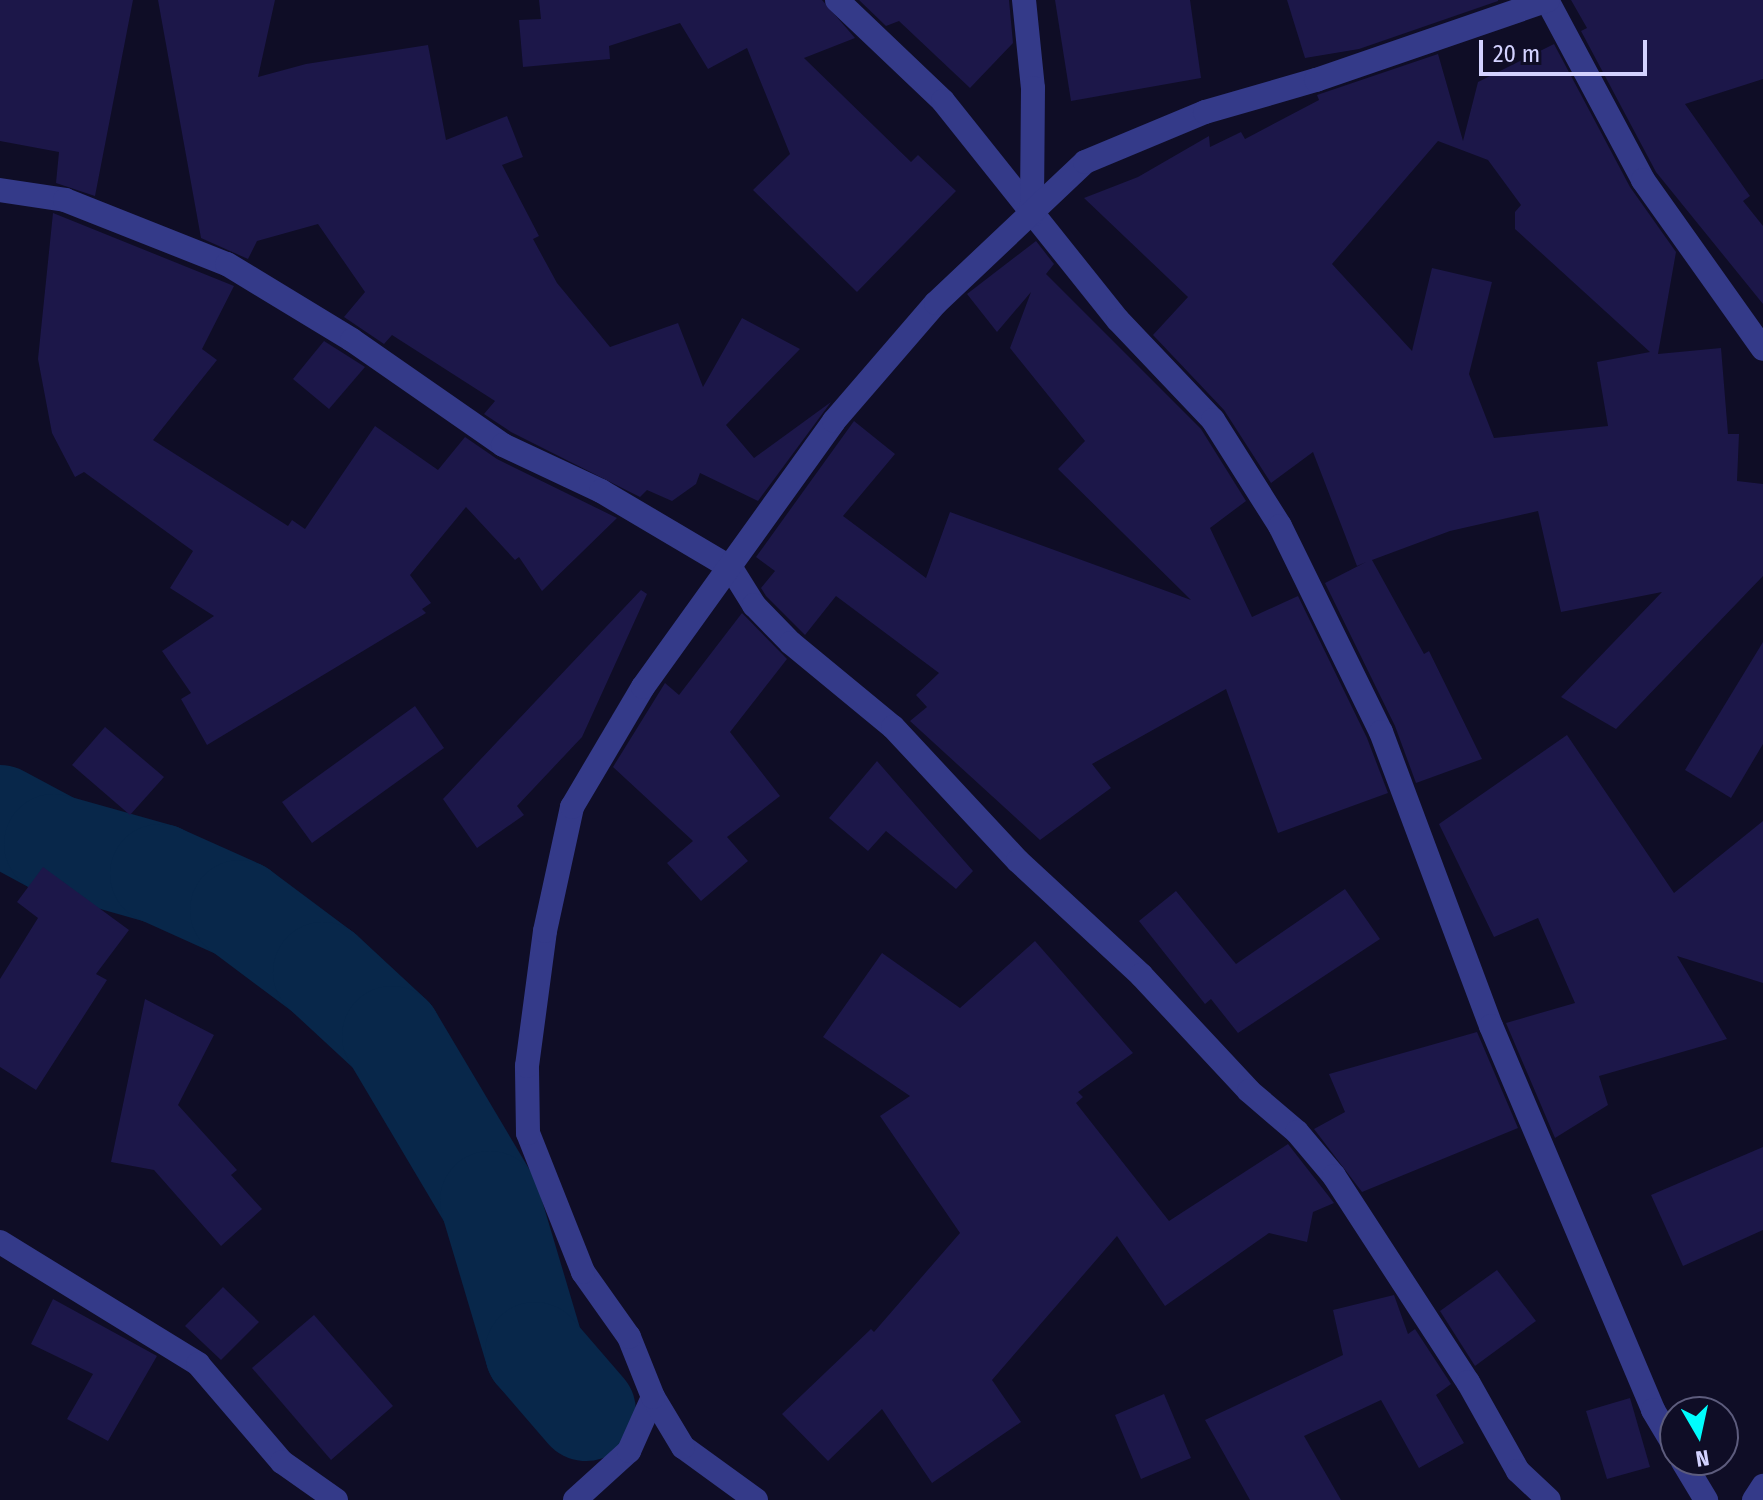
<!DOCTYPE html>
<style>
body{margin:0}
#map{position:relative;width:1763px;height:1500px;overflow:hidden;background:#0f0d26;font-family:"Fira Sans Condensed",sans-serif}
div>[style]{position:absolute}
.river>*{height:100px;margin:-50px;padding:0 50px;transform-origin:50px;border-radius:50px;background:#08274a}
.building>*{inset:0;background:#1c1749}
.minor>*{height:24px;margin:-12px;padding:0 12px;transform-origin:12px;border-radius:12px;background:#343a89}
span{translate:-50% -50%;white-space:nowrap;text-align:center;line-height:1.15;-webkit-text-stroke:6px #0f0d26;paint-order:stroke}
.north{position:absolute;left:1659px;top:1396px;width:80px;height:80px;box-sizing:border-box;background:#0f0d26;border:2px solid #5d5c7d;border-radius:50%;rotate:171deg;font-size:22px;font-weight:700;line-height:32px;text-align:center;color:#d3d2ff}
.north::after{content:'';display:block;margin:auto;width:28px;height:36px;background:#00fdfd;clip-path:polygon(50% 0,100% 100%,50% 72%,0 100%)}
.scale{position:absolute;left:1479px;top:40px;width:168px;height:36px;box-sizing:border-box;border:4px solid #d3d2ff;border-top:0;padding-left:10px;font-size:24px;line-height:28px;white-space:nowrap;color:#d3d2ff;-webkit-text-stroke:6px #0f0d26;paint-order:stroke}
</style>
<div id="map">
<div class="river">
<i style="left:0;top:815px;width:61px;rotate:28.2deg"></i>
<i style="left:54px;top:844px;width:110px;rotate:15.8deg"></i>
<i style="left:160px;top:874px;width:88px;rotate:24.2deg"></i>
<i style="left:240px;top:910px;width:104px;rotate:36.8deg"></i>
<i style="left:323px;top:972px;width:94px;rotate:42.8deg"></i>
<i style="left:392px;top:1036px;width:192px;rotate:59.3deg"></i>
<i style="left:490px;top:1201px;width:158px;rotate:73.4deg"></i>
<i style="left:535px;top:1352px;width:78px;rotate:49.2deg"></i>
</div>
<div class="building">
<i style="clip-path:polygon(0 0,133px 0,95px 196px,56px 183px,59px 152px,0 141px)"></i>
<i style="clip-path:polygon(158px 0,275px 0,258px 77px,306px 64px,428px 45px,446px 140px,507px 116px,523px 157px,502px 165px,539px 236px,533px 239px,557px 283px,610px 347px,678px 323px,703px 387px,742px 318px,800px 349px,726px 425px,754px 458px,831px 402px,758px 501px,700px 473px,696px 484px,672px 501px,647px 490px,640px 497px,511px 432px,484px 414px,495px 401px,392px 335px,384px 344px,344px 317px,365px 292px,318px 224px,257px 241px,248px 259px,201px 238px)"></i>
<i style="clip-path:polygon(539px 0,822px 0,855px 38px,804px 58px,911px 162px,918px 155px,956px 191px,857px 292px,753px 190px,790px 154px,747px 48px,708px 69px,680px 23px,609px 46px,610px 59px,523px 67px,519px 20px,541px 19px)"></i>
<i style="clip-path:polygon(859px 0,1009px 0,1013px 43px,970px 88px,899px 21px,886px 26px)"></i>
<i style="clip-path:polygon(1055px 0,1190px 0,1201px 78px,1071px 101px)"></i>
<i style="clip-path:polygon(1287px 0,1498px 0,1498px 1px,1359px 49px,1305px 58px)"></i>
<i style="clip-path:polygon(1571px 0,1763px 0,1763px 79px,1685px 104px,1750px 196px,1743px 201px,1763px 226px,1763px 304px,1656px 172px,1581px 31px,1587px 28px)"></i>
<i style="clip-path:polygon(evenodd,1554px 44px,1630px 187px,1676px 252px,1658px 354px,1721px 348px,1728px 434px,1739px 434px,1737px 481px,1763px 484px,1763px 576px,1616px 729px,1561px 697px,1662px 592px,1561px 612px,1538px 511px,1450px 531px,1372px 560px,1424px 654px,1429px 651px,1482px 759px,1416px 783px,1395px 726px,1325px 583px,1366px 562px,1357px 566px,1313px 452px,1271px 483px,1224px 410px,1153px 335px,1188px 297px,1084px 198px,1138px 177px,1209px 136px,1210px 147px,1241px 132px,1245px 139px,1319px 100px,1317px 95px,1438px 54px,1463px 141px,1478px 82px,1554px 44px,1438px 141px,1488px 160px,1521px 205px,1515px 212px,1515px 229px,1650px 352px,1597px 362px,1608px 426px,1494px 438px,1469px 374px,1492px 282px,1432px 268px,1412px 351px,1332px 264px,1438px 141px)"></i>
<i style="clip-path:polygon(53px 213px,234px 286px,202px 349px,217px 360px,153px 440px,288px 526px,292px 520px,305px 529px,375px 426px,438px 470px,465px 437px,497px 459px,617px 518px,542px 591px,519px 557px,515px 560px,466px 507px,410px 575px,431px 603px,422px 609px,426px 613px,207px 745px,181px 699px,191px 693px,162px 651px,214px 616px,170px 588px,193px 551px,84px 472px,75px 477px,52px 433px,38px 359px)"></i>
<i style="clip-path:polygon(1036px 241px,1054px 264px,1046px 274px,1201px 429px,1246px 501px,1210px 528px,1252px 617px,1298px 596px,1367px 738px,1388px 793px,1278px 833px,1226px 689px,1092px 764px,1111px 788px,1040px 840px,910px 721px,927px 707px,916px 695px,939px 673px,836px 596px,805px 635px,766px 596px,761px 588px,775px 571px,756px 557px,854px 421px,895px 454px,843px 516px,926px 578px,950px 512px,1191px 600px,1058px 469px,1085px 441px,1010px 348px,1031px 292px,997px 332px,967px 294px)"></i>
<i style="clip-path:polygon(324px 341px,365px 367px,329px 409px,293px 379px)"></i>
<i style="clip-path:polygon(641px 590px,647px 594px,582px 737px,517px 806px,524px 815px,477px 848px,443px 799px)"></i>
<i style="clip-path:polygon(742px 613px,787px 659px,730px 732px,780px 796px,727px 837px,748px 861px,701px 901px,667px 863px,693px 841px,613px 767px,665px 683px,679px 695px)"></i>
<i style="clip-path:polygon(1763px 642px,1763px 744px,1731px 798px,1685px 770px)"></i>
<i style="clip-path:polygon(415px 706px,444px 748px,312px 843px,282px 802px)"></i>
<i style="clip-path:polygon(105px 727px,164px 777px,130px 815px,72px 765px)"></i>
<i style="clip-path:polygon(1567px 735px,1674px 893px,1763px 821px,1763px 983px,1677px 956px,1727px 1039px,1599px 1076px,1608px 1105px,1555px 1138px,1506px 1023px,1575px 1003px,1538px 918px,1494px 937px,1439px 824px)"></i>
<i style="clip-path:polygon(877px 761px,973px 871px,956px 889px,886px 831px,868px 851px,829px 818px)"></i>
<i style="clip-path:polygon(43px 867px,129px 930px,96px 974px,107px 980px,36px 1090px,0 1067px,0 979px,38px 918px,17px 902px)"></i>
<i style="clip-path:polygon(1345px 889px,1380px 939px,1238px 1033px,1211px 999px,1205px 1004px,1139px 921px,1176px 891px,1236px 964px)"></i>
<i style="clip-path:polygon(1035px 941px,1133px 1053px,1078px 1092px,1083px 1097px,1076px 1103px,1169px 1221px,1288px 1144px,1334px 1203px,1313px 1212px,1307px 1242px,1269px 1233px,1165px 1306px,1117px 1236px,992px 1380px,1021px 1422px,932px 1483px,882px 1409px,828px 1461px,782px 1414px,871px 1329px,874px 1332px,960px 1233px,880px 1116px,910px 1096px,823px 1037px,882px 953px,960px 1008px)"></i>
<i style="clip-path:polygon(145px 999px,214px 1035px,178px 1105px,237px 1170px,231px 1175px,262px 1209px,221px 1246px,154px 1170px,111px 1162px)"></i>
<i style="clip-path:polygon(1477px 1032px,1518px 1128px,1362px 1192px,1314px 1129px,1345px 1112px,1329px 1074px)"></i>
<i style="clip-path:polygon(1763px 1147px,1763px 1230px,1683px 1266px,1651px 1195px)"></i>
<i style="clip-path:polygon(1497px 1270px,1536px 1321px,1475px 1366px,1440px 1311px)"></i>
<i style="clip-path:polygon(223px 1287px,259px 1322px,221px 1360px,185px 1326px)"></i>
<i style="clip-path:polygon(1394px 1295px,1408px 1334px,1415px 1329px,1451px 1384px,1436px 1395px,1464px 1443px,1419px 1468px,1381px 1400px,1304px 1436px,1341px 1500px,1250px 1500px,1205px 1420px,1343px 1355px,1333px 1310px)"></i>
<i style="clip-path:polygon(53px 1299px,157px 1356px,108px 1441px,67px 1419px,93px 1374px,31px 1344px)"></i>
<i style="clip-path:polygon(314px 1315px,393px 1406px,331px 1460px,252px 1368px)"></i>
<i style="clip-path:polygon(1164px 1394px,1191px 1458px,1141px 1479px,1115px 1415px)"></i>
<i style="clip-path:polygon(1630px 1398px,1650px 1467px,1607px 1479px,1586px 1411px)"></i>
</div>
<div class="minor">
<i style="left:837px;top:0;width:146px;rotate:43.6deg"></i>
<i style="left:943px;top:101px;width:280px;rotate:51.4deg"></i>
<i style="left:1118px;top:320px;width:138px;rotate:46.5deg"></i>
<i style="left:1213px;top:420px;width:125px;rotate:57.7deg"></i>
<i style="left:1280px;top:526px;width:229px;rotate:63.9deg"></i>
<i style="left:1381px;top:732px;width:314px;rotate:69.5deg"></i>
<i style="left:1491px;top:1026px;width:417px;rotate:67.1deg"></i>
<i style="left:1653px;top:1410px;width:43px;rotate:59.3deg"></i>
<i style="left:1024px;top:0;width:88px;rotate:84.2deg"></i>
<i style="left:1033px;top:88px;width:127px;rotate:90.5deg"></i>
<i style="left:1547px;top:0;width:204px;rotate:61.9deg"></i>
<i style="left:1643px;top:180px;width:207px;rotate:54.6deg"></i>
<i style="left:0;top:190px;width:66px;rotate:8.7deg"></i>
<i style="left:65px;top:200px;width:174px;rotate:21.6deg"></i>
<i style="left:227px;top:264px;width:146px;rotate:31.3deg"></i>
<i style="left:352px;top:340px;width:184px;rotate:34.8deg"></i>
<i style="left:503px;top:445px;width:108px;rotate:25.1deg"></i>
<i style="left:601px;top:491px;width:151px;rotate:30.6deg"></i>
<i style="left:731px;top:568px;width:44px;rotate:58.1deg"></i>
<i style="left:754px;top:605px;width:53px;rotate:45.8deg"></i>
<i style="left:791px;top:643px;width:132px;rotate:39.5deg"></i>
<i style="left:893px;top:727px;width:183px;rotate:47deg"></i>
<i style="left:1018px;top:861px;width:168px;rotate:42.8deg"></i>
<i style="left:1141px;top:975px;width:158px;rotate:47deg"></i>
<i style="left:1249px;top:1091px;width:63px;rotate:40.5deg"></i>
<i style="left:1297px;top:1132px;width:57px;rotate:49.9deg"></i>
<i style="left:1334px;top:1176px;width:246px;rotate:57deg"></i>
<i style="left:1468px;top:1382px;width:102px;rotate:60.7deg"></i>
<i style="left:1518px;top:1471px;width:42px;rotate:43.1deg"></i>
<i style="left:0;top:1242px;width:233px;rotate:31.6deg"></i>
<i style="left:198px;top:1364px;width:129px;rotate:49.4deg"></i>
<i style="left:282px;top:1462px;width:66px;rotate:35.1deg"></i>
<i style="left:1682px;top:1460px;width:47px;rotate:59deg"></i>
<i style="left:575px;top:1500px;width:73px;rotate:-42.2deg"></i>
<i style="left:629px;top:1451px;width:59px;rotate:-66deg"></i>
<i style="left:756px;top:1500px;width:90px;rotate:-144deg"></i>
<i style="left:683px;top:1447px;width:58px;rotate:-121deg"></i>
<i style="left:653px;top:1397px;width:65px;rotate:-111.8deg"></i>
<i style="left:629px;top:1337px;width:80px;rotate:-125.3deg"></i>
<i style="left:583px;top:1272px;width:149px;rotate:-111.6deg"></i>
<i style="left:528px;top:1133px;width:67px;rotate:-90.9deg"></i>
<i style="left:527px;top:1066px;width:136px;rotate:-82.4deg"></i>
<i style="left:545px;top:931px;width:127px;rotate:-77.7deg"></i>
<i style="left:572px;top:807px;width:139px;rotate:-59.4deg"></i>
<i style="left:643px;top:687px;width:327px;rotate:-54.3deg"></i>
<i style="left:834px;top:421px;width:156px;rotate:-49.2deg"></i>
<i style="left:936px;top:303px;width:205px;rotate:-43.4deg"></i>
<i style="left:1085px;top:162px;width:130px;rotate:-22.6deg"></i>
<i style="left:1205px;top:112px;width:116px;rotate:-16.1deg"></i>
<i style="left:1316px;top:80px;width:245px;rotate:-19deg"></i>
<i style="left:1754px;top:1500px;width:17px;rotate:-57deg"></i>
</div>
<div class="north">N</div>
<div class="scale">20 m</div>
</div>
